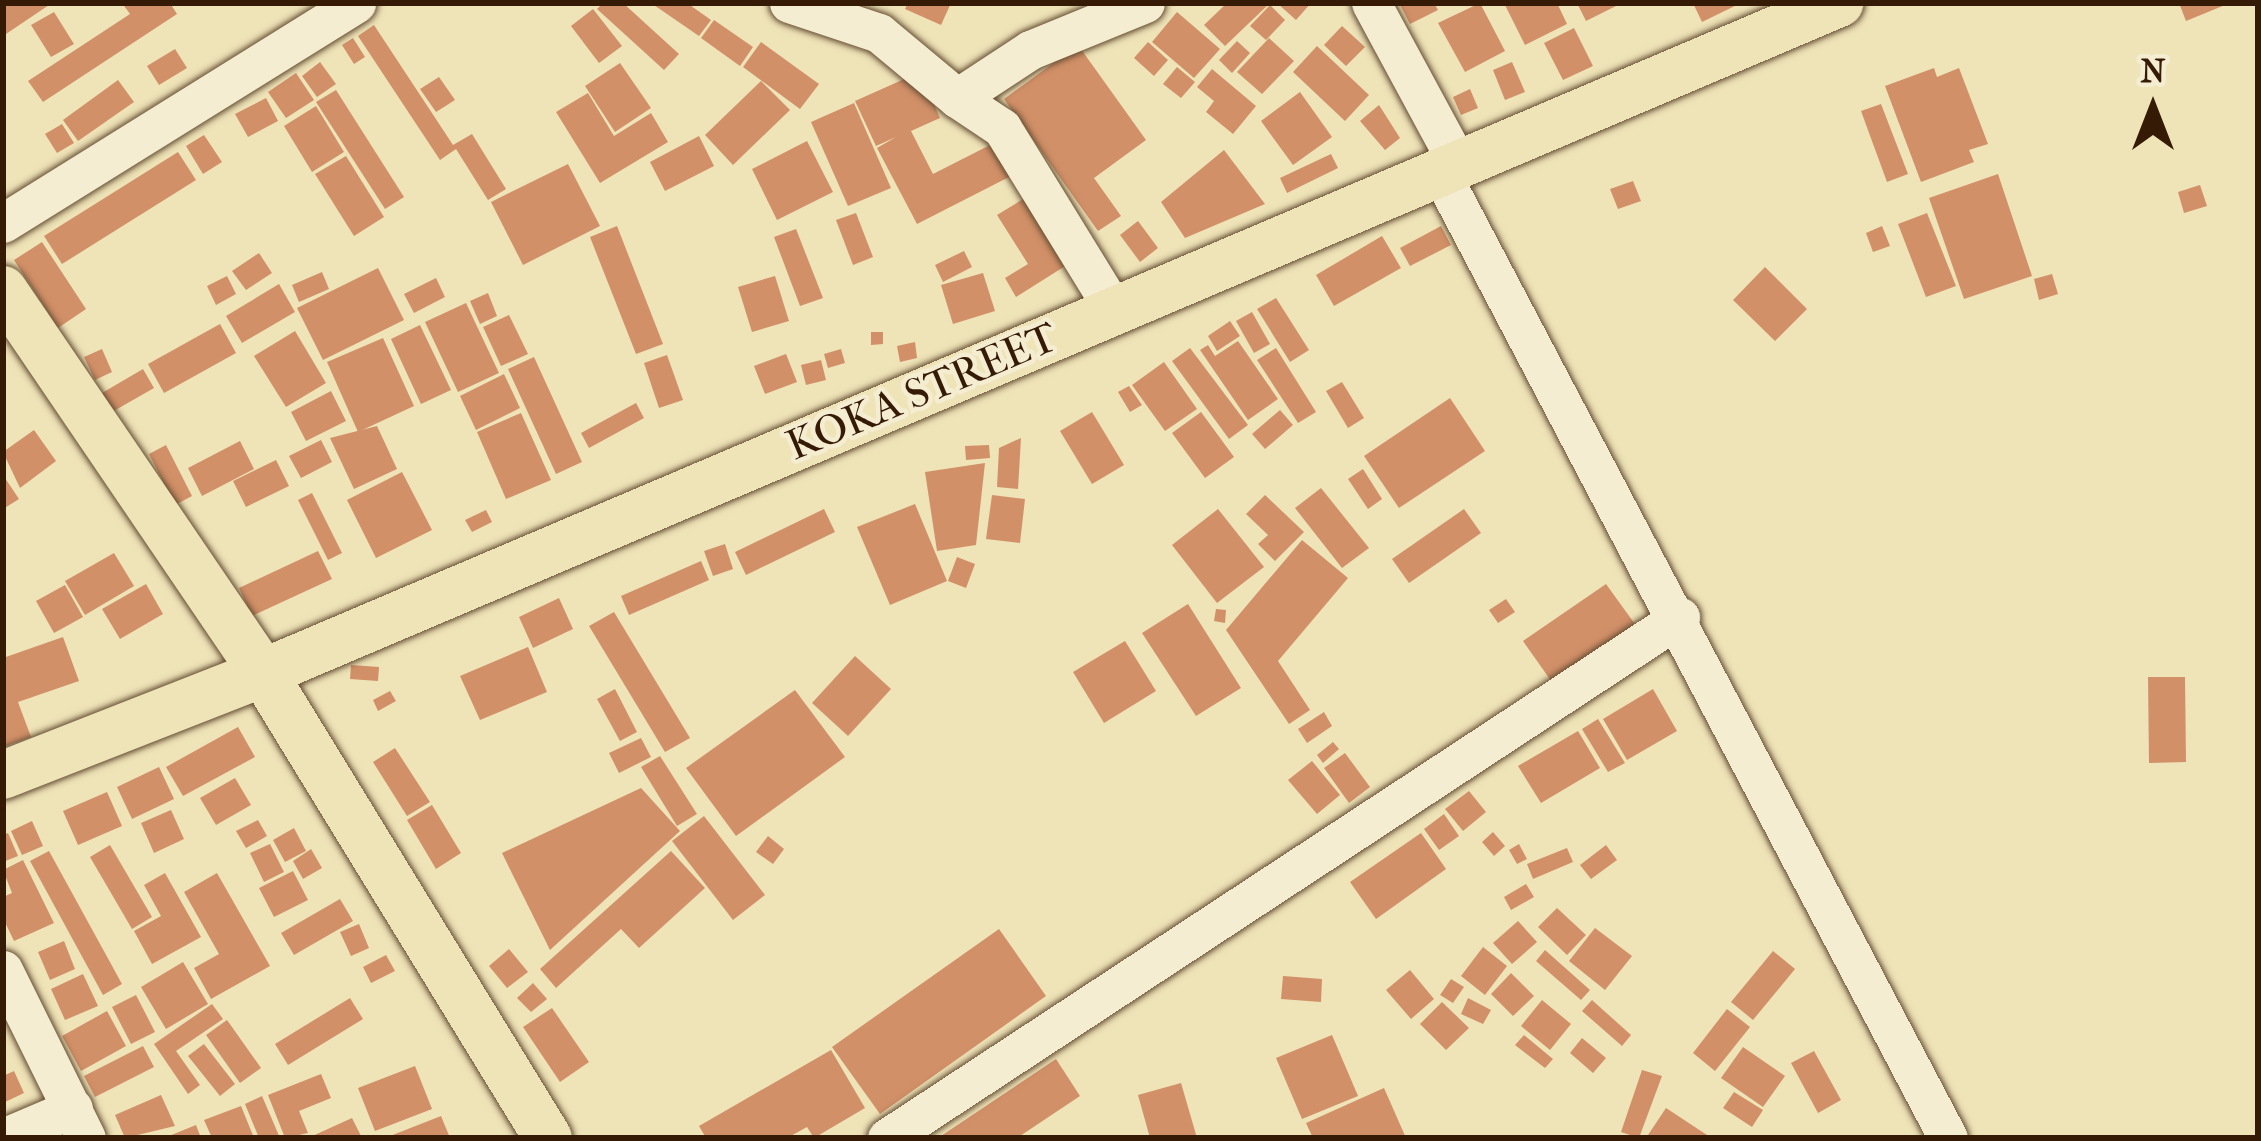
<!DOCTYPE html>
<style>
body{margin:0}
#map{position:relative;width:2261px;height:1141px;overflow:hidden;background:#efe3b8;font-family:"IM FELL French Canon",serif}
div>[style]{position:absolute}
.building>*{inset:0;background:#d29068}
.roads{filter:drop-shadow(0 0 3px #644d32) drop-shadow(0 0 3px #644d32)}
.minor>*{height:39px;margin:-19.5px;padding:0 19.5px;transform-origin:19.5px;border-radius:19.5px;background:#f5edd1}
.major>*{height:48px;margin:-24px;padding:0 24px;transform-origin:24px;border-radius:24px;background:#efe3b8}
span{translate:-50% -50%;white-space:nowrap;text-align:center;line-height:1.15;-webkit-text-stroke:9px #f5edd1;paint-order:stroke}
.street-label{font-size:42px;color:#351b06}
.frame{position:absolute;inset:0;border:6px solid #351b06;pointer-events:none}
.north{position:absolute;left:2093px;top:48px;width:120px;height:120px;-webkit-text-stroke:9px #f5edd1;paint-order:stroke;rotate:0deg;font-size:33px;font-weight:700;line-height:48px;text-align:center;color:#351b06}
.north::after{content:'';display:block;margin:auto;width:42px;height:54px;background:#351b06;clip-path:polygon(50% 0,100% 100%,50% 72%,0 100%)}
</style>
<div id="map">
<div class="building">
<i style="clip-path:polygon(3px 3px,52px 3px,3px 36px)"></i>
<i style="clip-path:polygon(122px 3px,170px 3px,177px 14px,43px 102px,28px 81px,130px 14px)"></i>
<i style="clip-path:polygon(603px 3px,623px 3px,679px 54px,664px 70px,597px 9px)"></i>
<i style="clip-path:polygon(651px 3px,687px 3px,711px 20px,699px 36px)"></i>
<i style="clip-path:polygon(908px 3px,951px 3px,941px 25px,905px 9px)"></i>
<i style="clip-path:polygon(1227px 3px,1270px 3px,1225px 46px,1204px 25px)"></i>
<i style="clip-path:polygon(1277px 3px,1311px 3px,1296px 20px)"></i>
<i style="clip-path:polygon(1399px 3px,1434px 3px,1438px 10px,1410px 24px)"></i>
<i style="clip-path:polygon(1480px 3px,1505px 51px,1465px 72px,1438px 23px)"></i>
<i style="clip-path:polygon(1504px 3px,1557px 3px,1567px 24px,1525px 45px)"></i>
<i style="clip-path:polygon(1577px 3px,1622px 3px,1586px 21px)"></i>
<i style="clip-path:polygon(1693px 3px,1741px 3px,1702px 22px)"></i>
<i style="clip-path:polygon(2179px 3px,2230px 3px,2186px 21px)"></i>
<i style="clip-path:polygon(1270px 5px,1285px 20px,1266px 40px,1250px 26px)"></i>
<i style="clip-path:polygon(593px 9px,622px 46px,599px 63px,571px 26px)"></i>
<i style="clip-path:polygon(54px 12px,74px 44px,51px 57px,31px 25px)"></i>
<i style="clip-path:polygon(1177px 12px,1220px 49px,1194px 78px,1152px 42px)"></i>
<i style="clip-path:polygon(714px 20px,753px 47px,740px 66px,701px 38px)"></i>
<i style="clip-path:polygon(374px 25px,453px 145px,472px 134px,506px 189px,488px 200px,456px 149px,440px 160px,358px 36px)"></i>
<i style="clip-path:polygon(1342px 26px,1365px 47px,1346px 66px,1324px 45px)"></i>
<i style="clip-path:polygon(1574px 28px,1593px 66px,1563px 80px,1544px 43px)"></i>
<i style="clip-path:polygon(353px 38px,365px 57px,354px 64px,342px 45px)"></i>
<i style="clip-path:polygon(1269px 38px,1294px 61px,1262px 94px,1237px 72px)"></i>
<i style="clip-path:polygon(1237px 41px,1250px 53px,1232px 73px,1219px 60px)"></i>
<i style="clip-path:polygon(761px 42px,819px 84px,800px 109px,743px 67px)"></i>
<i style="clip-path:polygon(1148px 42px,1168px 60px,1154px 76px,1134px 58px)"></i>
<i style="clip-path:polygon(1078px 45px,1146px 140px,1094px 178px,1121px 216px,1098px 231px,1004px 99px)"></i>
<i style="clip-path:polygon(1317px 46px,1369px 95px,1345px 121px,1293px 72px)"></i>
<i style="clip-path:polygon(175px 49px,187px 68px,159px 85px,147px 66px)"></i>
<i style="clip-path:polygon(320px 62px,336px 84px,317px 97px,302px 76px)"></i>
<i style="clip-path:polygon(1512px 62px,1525px 92px,1505px 100px,1493px 70px)"></i>
<i style="clip-path:polygon(620px 63px,651px 108px,615px 132px,585px 86px)"></i>
<i style="clip-path:polygon(1177px 67px,1195px 82px,1181px 98px,1163px 84px)"></i>
<i style="clip-path:polygon(1934px 68px,1937px 77px,1959px 68px,1988px 144px,1969px 150px,1974px 162px,1921px 182px,1885px 86px)"></i>
<i style="clip-path:polygon(1212px 69px,1256px 106px,1233px 134px,1206px 112px,1214px 101px,1197px 87px)"></i>
<i style="clip-path:polygon(920px 72px,940px 118px,911px 131px,933px 174px,994px 143px,1011px 176px,917px 224px,877px 148px,896px 137px,876px 146px,855px 101px)"></i>
<i style="clip-path:polygon(296px 73px,314px 100px,286px 118px,268px 92px)"></i>
<i style="clip-path:polygon(439px 77px,455px 100px,436px 112px,420px 89px)"></i>
<i style="clip-path:polygon(118px 80px,134px 102px,78px 141px,63px 120px)"></i>
<i style="clip-path:polygon(761px 81px,790px 110px,733px 165px,705px 135px)"></i>
<i style="clip-path:polygon(1470px 89px,1478px 108px,1461px 115px,1453px 97px)"></i>
<i style="clip-path:polygon(336px 90px,404px 197px,385px 209px,316px 102px)"></i>
<i style="clip-path:polygon(1300px 92px,1332px 137px,1293px 165px,1261px 121px)"></i>
<i style="clip-path:polygon(588px 93px,614px 136px,651px 113px,668px 142px,600px 183px,556px 112px)"></i>
<i style="clip-path:polygon(266px 98px,278px 121px,248px 137px,235px 114px)"></i>
<i style="clip-path:polygon(854px 103px,891px 188px,848px 206px,811px 122px)"></i>
<i style="clip-path:polygon(1881px 104px,1908px 174px,1887px 182px,1861px 111px)"></i>
<i style="clip-path:polygon(1379px 105px,1400px 138px,1385px 150px,1360px 121px)"></i>
<i style="clip-path:polygon(316px 106px,344px 152px,312px 172px,284px 126px)"></i>
<i style="clip-path:polygon(62px 124px,74px 143px,57px 153px,45px 134px)"></i>
<i style="clip-path:polygon(204px 135px,222px 162px,203px 174px,186px 146px)"></i>
<i style="clip-path:polygon(699px 136px,714px 166px,665px 191px,650px 162px)"></i>
<i style="clip-path:polygon(807px 141px,833px 192px,777px 220px,752px 169px)"></i>
<i style="clip-path:polygon(1224px 150px,1265px 204px,1185px 238px,1161px 202px)"></i>
<i style="clip-path:polygon(178px 152px,196px 180px,62px 264px,44px 236px)"></i>
<i style="clip-path:polygon(1331px 154px,1338px 168px,1287px 193px,1280px 178px)"></i>
<i style="clip-path:polygon(346px 156px,384px 217px,354px 236px,315px 174px)"></i>
<i style="clip-path:polygon(568px 164px,600px 226px,523px 265px,491px 202px)"></i>
<i style="clip-path:polygon(1998px 174px,2032px 276px,1964px 299px,1929px 198px)"></i>
<i style="clip-path:polygon(1633px 181px,1641px 201px,1618px 209px,1610px 189px)"></i>
<i style="clip-path:polygon(2200px 185px,2207px 206px,2184px 213px,2178px 192px)"></i>
<i style="clip-path:polygon(1028px 196px,1070px 263px,1016px 297px,1005px 278px,1028px 264px,997px 215px)"></i>
<i style="clip-path:polygon(856px 213px,873px 257px,853px 265px,836px 220px)"></i>
<i style="clip-path:polygon(1927px 213px,1956px 286px,1926px 297px,1898px 224px)"></i>
<i style="clip-path:polygon(1138px 221px,1158px 248px,1140px 262px,1120px 235px)"></i>
<i style="clip-path:polygon(617px 226px,663px 344px,636px 354px,590px 237px)"></i>
<i style="clip-path:polygon(1441px 226px,1451px 245px,1410px 266px,1400px 248px)"></i>
<i style="clip-path:polygon(1882px 226px,1890px 246px,1873px 252px,1866px 233px)"></i>
<i style="clip-path:polygon(796px 229px,823px 298px,800px 306px,774px 237px)"></i>
<i style="clip-path:polygon(1382px 236px,1401px 268px,1334px 306px,1316px 275px)"></i>
<i style="clip-path:polygon(42px 242px,86px 309px,58px 328px,14px 260px)"></i>
<i style="clip-path:polygon(964px 251px,972px 267px,943px 282px,935px 265px)"></i>
<i style="clip-path:polygon(259px 253px,272px 273px,246px 290px,232px 271px)"></i>
<i style="clip-path:polygon(1765px 267px,1807px 309px,1775px 341px,1733px 300px)"></i>
<i style="clip-path:polygon(378px 268px,404px 320px,323px 360px,297px 308px)"></i>
<i style="clip-path:polygon(322px 272px,329px 289px,299px 302px,292px 285px)"></i>
<i style="clip-path:polygon(983px 273px,995px 311px,953px 324px,941px 285px)"></i>
<i style="clip-path:polygon(2052px 274px,2058px 294px,2039px 300px,2034px 279px)"></i>
<i style="clip-path:polygon(227px 276px,236px 294px,216px 305px,207px 286px)"></i>
<i style="clip-path:polygon(775px 276px,789px 321px,752px 332px,738px 287px)"></i>
<i style="clip-path:polygon(436px 278px,445px 297px,414px 313px,404px 294px)"></i>
<i style="clip-path:polygon(279px 284px,295px 312px,242px 343px,226px 316px)"></i>
<i style="clip-path:polygon(488px 293px,497px 316px,480px 324px,470px 301px)"></i>
<i style="clip-path:polygon(1276px 298px,1309px 350px,1290px 362px,1257px 309px)"></i>
<i style="clip-path:polygon(466px 303px,499px 373px,458px 392px,425px 322px)"></i>
<i style="clip-path:polygon(1252px 312px,1270px 344px,1254px 353px,1236px 321px)"></i>
<i style="clip-path:polygon(509px 315px,528px 354px,501px 366px,483px 327px)"></i>
<i style="clip-path:polygon(1230px 321px,1240px 336px,1217px 351px,1208px 336px)"></i>
<i style="clip-path:polygon(220px 324px,236px 353px,164px 393px,148px 364px)"></i>
<i style="clip-path:polygon(420px 325px,451px 390px,421px 404px,391px 339px)"></i>
<i style="clip-path:polygon(295px 331px,326px 383px,286px 407px,254px 356px)"></i>
<i style="clip-path:polygon(871px 332px,883px 332px,883px 344px,871px 345px)"></i>
<i style="clip-path:polygon(383px 338px,414px 406px,358px 432px,327px 362px)"></i>
<i style="clip-path:polygon(1238px 341px,1278px 399px,1248px 420px,1200px 350px,1208px 345px,1215px 356px)"></i>
<i style="clip-path:polygon(915px 342px,917px 358px,900px 362px,897px 346px)"></i>
<i style="clip-path:polygon(1190px 348px,1248px 425px,1229px 439px,1172px 361px)"></i>
<i style="clip-path:polygon(1276px 348px,1316px 412px,1298px 423px,1257px 360px)"></i>
<i style="clip-path:polygon(102px 349px,112px 372px,95px 380px,84px 357px)"></i>
<i style="clip-path:polygon(841px 349px,845px 363px,828px 368px,824px 354px)"></i>
<i style="clip-path:polygon(786px 354px,797px 382px,765px 394px,754px 366px)"></i>
<i style="clip-path:polygon(667px 355px,683px 400px,659px 408px,644px 363px)"></i>
<i style="clip-path:polygon(534px 357px,582px 462px,556px 474px,508px 369px)"></i>
<i style="clip-path:polygon(821px 360px,826px 380px,806px 385px,801px 365px)"></i>
<i style="clip-path:polygon(1164px 362px,1197px 409px,1165px 431px,1132px 385px)"></i>
<i style="clip-path:polygon(143px 369px,154px 388px,112px 412px,102px 393px)"></i>
<i style="clip-path:polygon(504px 374px,520px 408px,476px 430px,460px 396px)"></i>
<i style="clip-path:polygon(1342px 382px,1364px 418px,1348px 428px,1326px 391px)"></i>
<i style="clip-path:polygon(1129px 386px,1142px 405px,1130px 412px,1118px 392px)"></i>
<i style="clip-path:polygon(331px 391px,346px 421px,306px 441px,291px 412px)"></i>
<i style="clip-path:polygon(1450px 398px,1485px 451px,1399px 508px,1364px 456px)"></i>
<i style="clip-path:polygon(636px 403px,644px 418px,589px 448px,581px 433px)"></i>
<i style="clip-path:polygon(1280px 410px,1293px 425px,1265px 449px,1252px 434px)"></i>
<i style="clip-path:polygon(1092px 412px,1124px 465px,1092px 484px,1060px 431px)"></i>
<i style="clip-path:polygon(1201px 412px,1234px 457px,1205px 478px,1172px 433px)"></i>
<i style="clip-path:polygon(521px 413px,551px 480px,506px 499px,477px 432px)"></i>
<i style="clip-path:polygon(377px 426px,397px 469px,354px 489px,330px 438px)"></i>
<i style="clip-path:polygon(34px 430px,56px 461px,20px 488px,3px 452px)"></i>
<i style="clip-path:polygon(1021px 438px,1018px 489px,997px 487px,999px 448px)"></i>
<i style="clip-path:polygon(321px 440px,332px 462px,301px 478px,289px 456px)"></i>
<i style="clip-path:polygon(240px 441px,254px 469px,202px 496px,188px 468px)"></i>
<i style="clip-path:polygon(166px 445px,192px 496px,175px 505px,149px 454px)"></i>
<i style="clip-path:polygon(989px 445px,990px 458px,966px 460px,965px 446px)"></i>
<i style="clip-path:polygon(276px 460px,289px 486px,246px 507px,233px 481px)"></i>
<i style="clip-path:polygon(985px 463px,976px 545px,937px 551px,925px 472px)"></i>
<i style="clip-path:polygon(1363px 469px,1382px 499px,1368px 509px,1348px 479px)"></i>
<i style="clip-path:polygon(402px 472px,432px 530px,376px 558px,347px 500px)"></i>
<i style="clip-path:polygon(3px 475px,19px 499px,3px 509px)"></i>
<i style="clip-path:polygon(1321px 488px,1369px 548px,1342px 568px,1295px 508px)"></i>
<i style="clip-path:polygon(312px 493px,342px 553px,328px 560px,298px 500px)"></i>
<i style="clip-path:polygon(992px 495px,1025px 499px,1020px 543px,986px 539px)"></i>
<i style="clip-path:polygon(1265px 495px,1304px 532px,1275px 561px,1258px 544px,1268px 535px,1246px 514px)"></i>
<i style="clip-path:polygon(915px 504px,947px 581px,890px 605px,857px 527px)"></i>
<i style="clip-path:polygon(824px 509px,835px 532px,746px 575px,735px 552px)"></i>
<i style="clip-path:polygon(1218px 509px,1264px 567px,1217px 603px,1172px 545px)"></i>
<i style="clip-path:polygon(1464px 509px,1481px 533px,1409px 583px,1392px 559px)"></i>
<i style="clip-path:polygon(486px 510px,492px 522px,472px 532px,465px 520px)"></i>
<i style="clip-path:polygon(1302px 540px,1348px 578px,1278px 661px,1310px 710px,1289px 724px,1226px 630px)"></i>
<i style="clip-path:polygon(725px 544px,733px 569px,713px 576px,704px 551px)"></i>
<i style="clip-path:polygon(318px 551px,332px 579px,252px 616px,239px 588px)"></i>
<i style="clip-path:polygon(114px 553px,134px 586px,85px 615px,65px 581px)"></i>
<i style="clip-path:polygon(957px 557px,975px 564px,966px 588px,948px 581px)"></i>
<i style="clip-path:polygon(701px 561px,709px 580px,629px 615px,621px 596px)"></i>
<i style="clip-path:polygon(146px 584px,163px 614px,120px 639px,102px 609px)"></i>
<i style="clip-path:polygon(1606px 584px,1637px 627px,1554px 685px,1523px 641px)"></i>
<i style="clip-path:polygon(65px 585px,83px 617px,54px 633px,36px 601px)"></i>
<i style="clip-path:polygon(559px 598px,573px 629px,533px 648px,519px 617px)"></i>
<i style="clip-path:polygon(1506px 599px,1515px 612px,1498px 623px,1489px 610px)"></i>
<i style="clip-path:polygon(1188px 604px,1241px 688px,1196px 716px,1142px 633px)"></i>
<i style="clip-path:polygon(1216px 609px,1226px 610px,1225px 623px,1214px 621px)"></i>
<i style="clip-path:polygon(614px 612px,690px 738px,665px 752px,589px 626px)"></i>
<i style="clip-path:polygon(63px 637px,79px 681px,18px 702px,31px 737px,3px 747px,3px 658px)"></i>
<i style="clip-path:polygon(1125px 641px,1156px 691px,1104px 723px,1073px 672px)"></i>
<i style="clip-path:polygon(528px 647px,547px 692px,480px 720px,460px 676px)"></i>
<i style="clip-path:polygon(855px 656px,891px 689px,848px 736px,812px 703px)"></i>
<i style="clip-path:polygon(351px 665px,379px 667px,378px 681px,350px 679px)"></i>
<i style="clip-path:polygon(2148px 677px,2185px 677px,2186px 762px,2149px 763px)"></i>
<i style="clip-path:polygon(615px 689px,637px 732px,620px 741px,597px 699px)"></i>
<i style="clip-path:polygon(1653px 689px,1677px 731px,1627px 760px,1603px 719px)"></i>
<i style="clip-path:polygon(795px 690px,845px 757px,736px 836px,686px 768px)"></i>
<i style="clip-path:polygon(390px 691px,396px 701px,378px 711px,373px 700px)"></i>
<i style="clip-path:polygon(1324px 712px,1332px 726px,1307px 743px,1298px 729px)"></i>
<i style="clip-path:polygon(1598px 719px,1625px 763px,1608px 772px,1582px 729px)"></i>
<i style="clip-path:polygon(238px 727px,255px 757px,183px 796px,166px 767px)"></i>
<i style="clip-path:polygon(1578px 731px,1600px 768px,1541px 803px,1518px 766px)"></i>
<i style="clip-path:polygon(641px 738px,651px 757px,619px 773px,609px 753px)"></i>
<i style="clip-path:polygon(1333px 742px,1339px 749px,1323px 763px,1317px 755px)"></i>
<i style="clip-path:polygon(395px 748px,430px 802px,407px 816px,373px 762px)"></i>
<i style="clip-path:polygon(1345px 753px,1370px 787px,1349px 803px,1324px 768px)"></i>
<i style="clip-path:polygon(660px 756px,697px 814px,677px 826px,641px 767px)"></i>
<i style="clip-path:polygon(1312px 761px,1340px 795px,1317px 814px,1288px 780px)"></i>
<i style="clip-path:polygon(159px 767px,174px 799px,132px 819px,117px 787px)"></i>
<i style="clip-path:polygon(235px 778px,251px 805px,216px 825px,200px 798px)"></i>
<i style="clip-path:polygon(641px 788px,680px 831px,550px 950px,502px 853px)"></i>
<i style="clip-path:polygon(1469px 791px,1486px 812px,1463px 831px,1445px 809px)"></i>
<i style="clip-path:polygon(107px 792px,122px 826px,78px 845px,63px 811px)"></i>
<i style="clip-path:polygon(432px 805px,461px 853px,436px 869px,407px 820px)"></i>
<i style="clip-path:polygon(171px 810px,184px 839px,154px 853px,141px 823px)"></i>
<i style="clip-path:polygon(1444px 814px,1459px 836px,1439px 850px,1424px 829px)"></i>
<i style="clip-path:polygon(704px 816px,765px 895px,733px 920px,672px 841px)"></i>
<i style="clip-path:polygon(258px 820px,267px 836px,246px 848px,236px 831px)"></i>
<i style="clip-path:polygon(32px 821px,43px 846px,22px 855px,11px 831px)"></i>
<i style="clip-path:polygon(294px 828px,306px 851px,285px 862px,273px 840px)"></i>
<i style="clip-path:polygon(1493px 832px,1505px 846px,1494px 856px,1482px 842px)"></i>
<i style="clip-path:polygon(8px 833px,18px 856px,3px 862px,3px 835px)"></i>
<i style="clip-path:polygon(1421px 833px,1446px 869px,1376px 919px,1350px 882px)"></i>
<i style="clip-path:polygon(768px 836px,784px 849px,773px 864px,756px 852px)"></i>
<i style="clip-path:polygon(270px 844px,284px 872px,264px 882px,250px 853px)"></i>
<i style="clip-path:polygon(1519px 844px,1527px 859px,1517px 864px,1509px 850px)"></i>
<i style="clip-path:polygon(110px 845px,152px 917px,132px 929px,90px 857px)"></i>
<i style="clip-path:polygon(1606px 845px,1617px 860px,1591px 879px,1580px 865px)"></i>
<i style="clip-path:polygon(1567px 848px,1573px 862px,1533px 879px,1527px 864px)"></i>
<i style="clip-path:polygon(311px 849px,322px 868px,303px 879px,293px 861px)"></i>
<i style="clip-path:polygon(49px 851px,122px 984px,103px 995px,30px 861px)"></i>
<i style="clip-path:polygon(671px 851px,705px 888px,639px 948px,621px 929px,556px 988px,540px 969px)"></i>
<i style="clip-path:polygon(23px 860px,54px 923px,14px 941px,3px 918px,3px 897px,12px 893px,3px 870px)"></i>
<i style="clip-path:polygon(293px 871px,308px 900px,274px 917px,259px 888px)"></i>
<i style="clip-path:polygon(165px 873px,201px 937px,152px 964px,134px 931px,161px 916px,144px 885px)"></i>
<i style="clip-path:polygon(217px 873px,270px 966px,211px 999px,194px 968px,219px 954px,184px 892px)"></i>
<i style="clip-path:polygon(1526px 884px,1534px 897px,1511px 910px,1504px 897px)"></i>
<i style="clip-path:polygon(340px 899px,353px 921px,294px 955px,281px 933px)"></i>
<i style="clip-path:polygon(1557px 908px,1586px 935px,1567px 955px,1538px 927px)"></i>
<i style="clip-path:polygon(1518px 921px,1537px 942px,1512px 964px,1493px 943px)"></i>
<i style="clip-path:polygon(359px 924px,369px 948px,351px 956px,340px 932px)"></i>
<i style="clip-path:polygon(1595px 928px,1632px 956px,1605px 990px,1569px 961px)"></i>
<i style="clip-path:polygon(999px 929px,1046px 996px,880px 1114px,832px 1047px)"></i>
<i style="clip-path:polygon(64px 941px,75px 969px,50px 980px,38px 952px)"></i>
<i style="clip-path:polygon(1483px 947px,1507px 966px,1485px 995px,1461px 976px)"></i>
<i style="clip-path:polygon(509px 949px,528px 972px,507px 988px,489px 966px)"></i>
<i style="clip-path:polygon(1545px 950px,1590px 990px,1581px 1000px,1536px 961px)"></i>
<i style="clip-path:polygon(1773px 951px,1795px 969px,1753px 1020px,1731px 1002px)"></i>
<i style="clip-path:polygon(386px 955px,395px 971px,371px 983px,363px 967px)"></i>
<i style="clip-path:polygon(183px 962px,208px 1004px,166px 1029px,141px 987px)"></i>
<i style="clip-path:polygon(1410px 970px,1434px 999px,1411px 1019px,1386px 990px)"></i>
<i style="clip-path:polygon(1511px 973px,1534px 996px,1513px 1016px,1491px 994px)"></i>
<i style="clip-path:polygon(83px 974px,98px 1006px,65px 1020px,51px 989px)"></i>
<i style="clip-path:polygon(1283px 976px,1322px 979px,1321px 1002px,1281px 999px)"></i>
<i style="clip-path:polygon(1451px 979px,1464px 987px,1453px 1003px,1440px 995px)"></i>
<i style="clip-path:polygon(533px 983px,547px 999px,531px 1012px,517px 998px)"></i>
<i style="clip-path:polygon(136px 995px,155px 1032px,131px 1044px,112px 1007px)"></i>
<i style="clip-path:polygon(350px 998px,363px 1019px,288px 1065px,275px 1044px)"></i>
<i style="clip-path:polygon(1468px 998px,1491px 1010px,1483px 1024px,1461px 1014px)"></i>
<i style="clip-path:polygon(1542px 1000px,1571px 1024px,1550px 1050px,1521px 1026px)"></i>
<i style="clip-path:polygon(1592px 1000px,1631px 1035px,1622px 1046px,1582px 1011px)"></i>
<i style="clip-path:polygon(1442px 1002px,1469px 1028px,1446px 1050px,1420px 1024px)"></i>
<i style="clip-path:polygon(212px 1004px,223px 1019px,176px 1051px,200px 1085px,188px 1094px,154px 1044px)"></i>
<i style="clip-path:polygon(552px 1008px,589px 1062px,560px 1082px,523px 1027px)"></i>
<i style="clip-path:polygon(1727px 1009px,1750px 1027px,1715px 1071px,1693px 1053px)"></i>
<i style="clip-path:polygon(107px 1011px,126px 1046px,81px 1071px,62px 1036px)"></i>
<i style="clip-path:polygon(227px 1020px,261px 1068px,240px 1083px,206px 1035px)"></i>
<i style="clip-path:polygon(1332px 1035px,1358px 1096px,1302px 1119px,1276px 1058px)"></i>
<i style="clip-path:polygon(1524px 1035px,1553px 1059px,1545px 1068px,1515px 1045px)"></i>
<i style="clip-path:polygon(1582px 1038px,1606px 1058px,1593px 1073px,1570px 1053px)"></i>
<i style="clip-path:polygon(204px 1044px,235px 1084px,220px 1096px,188px 1056px)"></i>
<i style="clip-path:polygon(143px 1046px,154px 1067px,95px 1097px,84px 1076px)"></i>
<i style="clip-path:polygon(1743px 1047px,1785px 1076px,1763px 1107px,1721px 1078px)"></i>
<i style="clip-path:polygon(831px 1050px,865px 1108px,814px 1138px,807px 1127px,787px 1138px,706px 1138px,699px 1126px)"></i>
<i style="clip-path:polygon(1814px 1051px,1841px 1100px,1818px 1113px,1791px 1063px)"></i>
<i style="clip-path:polygon(1056px 1059px,1080px 1096px,1017px 1138px,938px 1138px)"></i>
<i style="clip-path:polygon(415px 1066px,432px 1109px,375px 1131px,358px 1088px)"></i>
<i style="clip-path:polygon(1642px 1070px,1662px 1076px,1639px 1138px,1621px 1132px)"></i>
<i style="clip-path:polygon(14px 1071px,24px 1093px,3px 1103px,3px 1076px)"></i>
<i style="clip-path:polygon(321px 1074px,331px 1098px,299px 1111px,308px 1133px,285px 1138px,268px 1095px)"></i>
<i style="clip-path:polygon(1181px 1083px,1197px 1138px,1150px 1138px,1138px 1095px)"></i>
<i style="clip-path:polygon(1384px 1088px,1406px 1138px,1313px 1138px,1306px 1123px)"></i>
<i style="clip-path:polygon(1734px 1092px,1763px 1110px,1752px 1127px,1723px 1108px)"></i>
<i style="clip-path:polygon(161px 1095px,175px 1126px,125px 1138px,115px 1115px)"></i>
<i style="clip-path:polygon(262px 1096px,280px 1138px,259px 1138px,245px 1104px)"></i>
<i style="clip-path:polygon(241px 1106px,254px 1138px,212px 1138px,204px 1120px)"></i>
<i style="clip-path:polygon(1666px 1108px,1707px 1135px,1706px 1138px,1646px 1138px)"></i>
<i style="clip-path:polygon(441px 1116px,450px 1138px,385px 1138px)"></i>
<i style="clip-path:polygon(352px 1118px,362px 1138px,308px 1138px)"></i>
<i style="clip-path:polygon(196px 1125px,201px 1138px,164px 1138px)"></i>
</div>
<div class="roads">
<div class="minor">
<i style="left:789px;top:3px;width:95px;rotate:18.4deg"></i>
<i style="left:879px;top:33px;width:102px;rotate:39.8deg"></i>
<i style="left:957px;top:98px;width:87px;rotate:-33.3deg"></i>
<i style="left:1030px;top:50px;width:124px;rotate:-22.2deg"></i>
<i style="left:1371px;top:3px;width:183px;rotate:61.6deg"></i>
<i style="left:957px;top:98px;width:54px;rotate:33.7deg"></i>
<i style="left:1002px;top:128px;width:214px;rotate:58.4deg"></i>
<i style="left:1440px;top:172px;width:1091px;rotate:62.26deg"></i>
<i style="left:3px;top:223px;width:416px;rotate:-31.9deg"></i>
<i style="left:3px;top:970px;width:187px;rotate:63.7deg"></i>
<i style="left:3px;top:1138px;width:76px;rotate:-23.2deg"></i>
<i style="left:887px;top:1138px;width:949px;rotate:-33.3deg"></i>
</div>
<div class="major">
<i style="left:3px;top:290px;width:463px;rotate:55.8deg"></i>
<i style="left:263px;top:673px;width:545px;rotate:58.5deg"></i>
<i style="left:3px;top:775px;width:279px;rotate:-21.4deg"></i>
<i style="left:263px;top:673px;width:1713px;rotate:-23.03deg"></i>
</div>
</div>
<div class="street-label">
<span style="left:922px;top:392px;rotate:-23deg">KOKA STREET</span>
</div>
<div class="frame"></div>
<div class="north">N</div>
</div>
